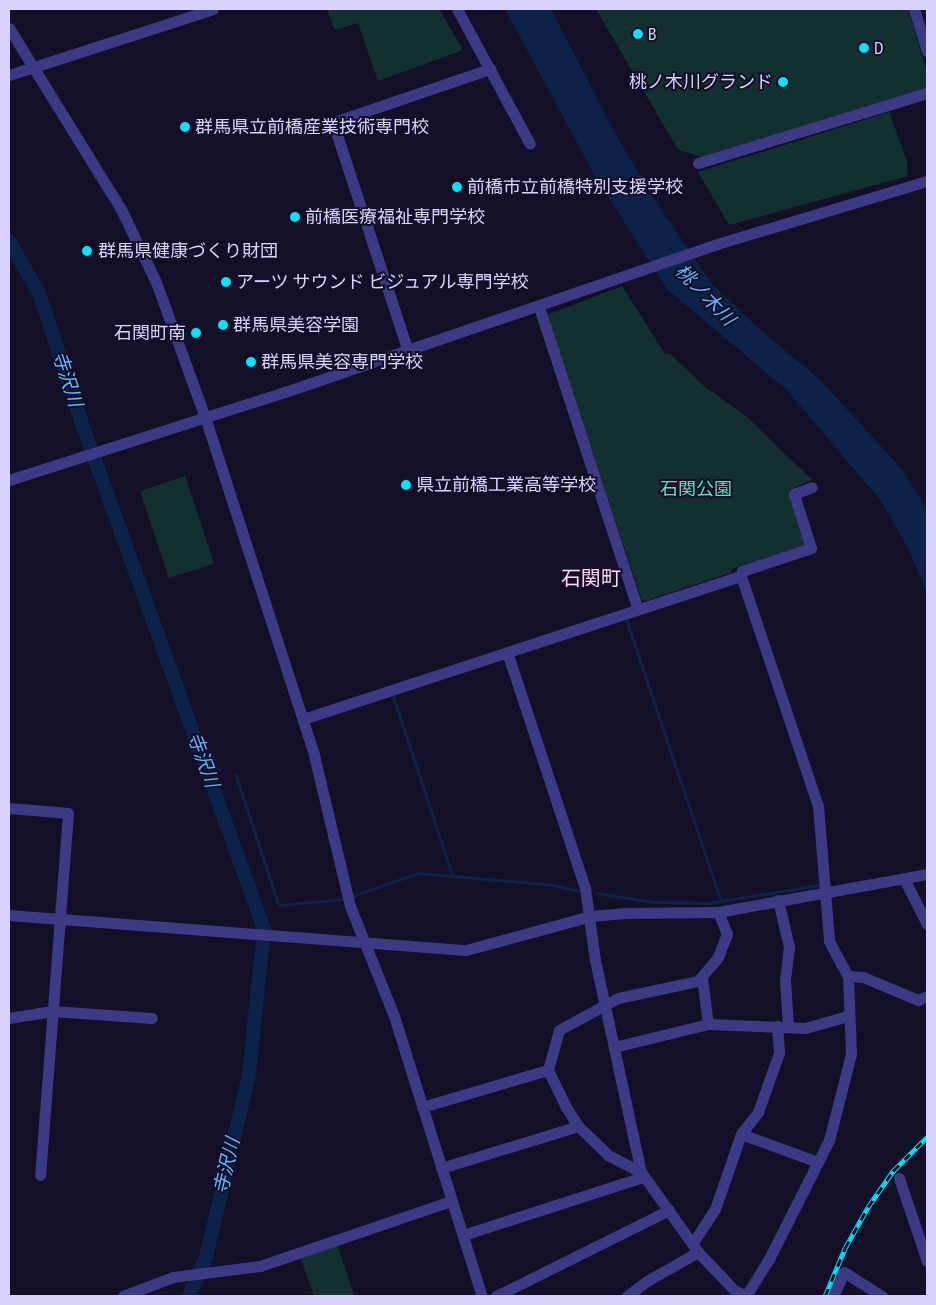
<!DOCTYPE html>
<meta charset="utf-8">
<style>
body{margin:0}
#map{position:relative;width:936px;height:1305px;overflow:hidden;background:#130f26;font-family:"PT Sans Narrow","Noto Sans JP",sans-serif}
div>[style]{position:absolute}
.green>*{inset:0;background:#12302f}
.water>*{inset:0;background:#0c2248}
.stream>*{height:2.5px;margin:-1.25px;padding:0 1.25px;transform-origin:1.25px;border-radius:1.25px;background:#0c2248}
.river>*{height:14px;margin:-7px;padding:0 7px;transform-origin:7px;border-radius:7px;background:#0c2248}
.minor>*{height:11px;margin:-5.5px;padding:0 5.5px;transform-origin:5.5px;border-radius:5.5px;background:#3d3a85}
.rail>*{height:4.5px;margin-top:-2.25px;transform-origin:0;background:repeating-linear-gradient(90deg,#130f26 0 8px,#00e5ff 0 16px);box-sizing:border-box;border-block:1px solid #00e5ff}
.dots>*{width:14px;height:14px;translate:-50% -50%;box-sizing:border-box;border:2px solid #130f26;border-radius:50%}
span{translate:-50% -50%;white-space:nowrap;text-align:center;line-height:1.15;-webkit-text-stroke:4px #130f26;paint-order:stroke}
.poi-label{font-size:18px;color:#d9d4ff}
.left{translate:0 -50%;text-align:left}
.right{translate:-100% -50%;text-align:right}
.park-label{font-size:18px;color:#5fe0c0}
.water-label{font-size:19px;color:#62b6ff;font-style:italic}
.quarter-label{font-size:20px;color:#ffd6f0}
.frame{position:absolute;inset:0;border:10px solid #d9d4ff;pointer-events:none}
</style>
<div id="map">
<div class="green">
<i style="clip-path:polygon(327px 9px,439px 9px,463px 50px,378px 81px,358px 23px,335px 30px)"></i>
<i style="clip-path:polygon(596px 9px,908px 9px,927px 72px,927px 91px,707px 158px,678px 150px)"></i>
<i style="clip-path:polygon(889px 112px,907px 161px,908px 176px,729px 225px,698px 172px)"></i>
<i style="clip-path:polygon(622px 286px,665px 354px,669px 353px,704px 386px,746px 416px,812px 480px,789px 490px,806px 542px,804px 546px,733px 568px,730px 573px,645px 601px,642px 600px,547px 315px)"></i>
<i style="clip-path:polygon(185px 476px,214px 564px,169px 578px,140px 491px)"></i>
<i style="clip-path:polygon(337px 1245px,354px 1295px,314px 1296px,300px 1256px)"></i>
</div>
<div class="water">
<i style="clip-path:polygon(505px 9px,551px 9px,617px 137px,656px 202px,712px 284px,756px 326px,820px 380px,900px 467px,927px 509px,927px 593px,908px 548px,881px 501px,787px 390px,667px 289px,595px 176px)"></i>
</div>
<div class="stream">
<i style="left:626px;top:618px;width:299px;rotate:71.4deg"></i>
<i style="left:393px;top:695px;width:191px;rotate:71.7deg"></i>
<i style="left:204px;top:762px;width:17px;rotate:24deg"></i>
<i style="left:236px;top:775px;width:137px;rotate:71.7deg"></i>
<i style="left:279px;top:905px;width:66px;rotate:-5.2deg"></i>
<i style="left:597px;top:893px;width:58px;rotate:9deg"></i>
<i style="left:654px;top:902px;width:55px;rotate:1deg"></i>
<i style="left:709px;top:903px;width:111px;rotate:-9.3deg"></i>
<i style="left:350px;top:897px;width:72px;rotate:-19.4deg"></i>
<i style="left:418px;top:873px;width:137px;rotate:5deg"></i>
<i style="left:554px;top:885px;width:25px;rotate:14deg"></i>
</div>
<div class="river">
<i style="left:9px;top:241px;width:60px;rotate:60deg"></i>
<i style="left:39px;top:293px;width:141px;rotate:71.8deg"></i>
<i style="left:83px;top:427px;width:534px;rotate:70.17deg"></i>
<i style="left:264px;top:929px;width:147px;rotate:95.9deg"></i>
<i style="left:249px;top:1075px;width:187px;rotate:103.3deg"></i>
<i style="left:206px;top:1257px;width:43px;rotate:113.6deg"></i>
</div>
<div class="minor">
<i style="left:457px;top:9px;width:153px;rotate:61.6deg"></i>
<i style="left:914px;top:9px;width:44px;rotate:72.8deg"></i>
<i style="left:9px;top:28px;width:213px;rotate:58.3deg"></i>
<i style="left:121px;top:209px;width:81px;rotate:64.4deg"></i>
<i style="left:156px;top:282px;width:144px;rotate:70.1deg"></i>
<i style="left:205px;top:417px;width:355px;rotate:72.1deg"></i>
<i style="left:314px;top:755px;width:155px;rotate:76.6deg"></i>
<i style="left:350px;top:906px;width:118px;rotate:68.2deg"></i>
<i style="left:394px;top:1016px;width:294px;rotate:72.6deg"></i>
<i style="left:9px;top:75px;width:214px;rotate:-17.9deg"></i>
<i style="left:698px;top:163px;width:239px;rotate:-17deg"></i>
<i style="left:539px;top:307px;width:318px;rotate:71.9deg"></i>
<i style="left:408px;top:351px;width:231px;rotate:-108.2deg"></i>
<i style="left:336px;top:132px;width:11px;rotate:-85deg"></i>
<i style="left:337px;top:121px;width:162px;rotate:-18.8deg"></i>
<i style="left:9px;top:480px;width:290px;rotate:-17.7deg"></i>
<i style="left:285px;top:392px;width:457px;rotate:-18.9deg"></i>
<i style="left:717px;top:244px;width:219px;rotate:-16.7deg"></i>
<i style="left:741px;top:576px;width:243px;rotate:71.5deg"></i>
<i style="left:818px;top:806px;width:135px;rotate:85.3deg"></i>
<i style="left:829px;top:941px;width:40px;rotate:62deg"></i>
<i style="left:848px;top:976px;width:78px;rotate:87.8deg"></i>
<i style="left:851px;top:1054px;width:89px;rotate:104.3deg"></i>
<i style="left:829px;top:1140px;width:131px;rotate:116.8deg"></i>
<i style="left:770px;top:1257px;width:46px;rotate:121.6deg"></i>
<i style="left:507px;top:652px;width:249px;rotate:71.7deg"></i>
<i style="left:585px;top:888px;width:73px;rotate:82.1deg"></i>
<i style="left:595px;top:960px;width:217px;rotate:77.8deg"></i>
<i style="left:641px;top:1172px;width:98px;rotate:54.5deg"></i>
<i style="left:698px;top:1252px;width:52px;rotate:46.5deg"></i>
<i style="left:734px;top:1290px;width:13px;rotate:27deg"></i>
<i style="left:303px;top:719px;width:461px;rotate:-18.1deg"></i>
<i style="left:741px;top:576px;width:5px;rotate:-79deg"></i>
<i style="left:742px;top:571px;width:73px;rotate:-18.4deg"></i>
<i style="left:811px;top:548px;width:57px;rotate:-107.5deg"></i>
<i style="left:794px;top:494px;width:19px;rotate:-21deg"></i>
<i style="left:9px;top:808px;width:59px;rotate:4.8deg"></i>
<i style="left:68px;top:813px;width:363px;rotate:94.4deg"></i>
<i style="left:904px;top:879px;width:51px;rotate:62.9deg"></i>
<i style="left:778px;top:900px;width:48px;rotate:76.8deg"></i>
<i style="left:789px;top:947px;width:33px;rotate:97deg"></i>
<i style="left:785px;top:980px;width:46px;rotate:86.3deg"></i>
<i style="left:9px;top:915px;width:458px;rotate:4.4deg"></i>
<i style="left:466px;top:950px;width:130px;rotate:-15.2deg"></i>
<i style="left:591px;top:916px;width:36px;rotate:-5deg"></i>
<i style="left:627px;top:913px;width:91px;rotate:-0.6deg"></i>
<i style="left:718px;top:912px;width:212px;rotate:-10.3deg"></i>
<i style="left:848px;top:976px;width:15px;rotate:4deg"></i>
<i style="left:863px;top:977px;width:60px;rotate:22.7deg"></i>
<i style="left:918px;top:1000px;width:10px;rotate:-24deg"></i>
<i style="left:702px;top:978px;width:46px;rotate:82.6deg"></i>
<i style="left:9px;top:1018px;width:44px;rotate:-9.2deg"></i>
<i style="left:52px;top:1011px;width:100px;rotate:4deg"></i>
<i style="left:614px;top:1047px;width:97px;rotate:-13.7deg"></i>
<i style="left:708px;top:1024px;width:97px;rotate:2.4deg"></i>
<i style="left:805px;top:1028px;width:45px;rotate:-15.6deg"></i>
<i style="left:422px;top:1107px;width:131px;rotate:-16.4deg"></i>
<i style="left:741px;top:1134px;width:82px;rotate:20deg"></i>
<i style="left:441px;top:1168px;width:143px;rotate:-17deg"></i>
<i style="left:641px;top:1172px;width:37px;rotate:-153deg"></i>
<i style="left:608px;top:1155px;width:42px;rotate:-136deg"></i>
<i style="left:578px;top:1126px;width:25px;rotate:-122deg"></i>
<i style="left:565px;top:1105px;width:39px;rotate:-116deg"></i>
<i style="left:548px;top:1070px;width:41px;rotate:-74.6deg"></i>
<i style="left:559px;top:1030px;width:67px;rotate:-28.5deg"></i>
<i style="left:618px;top:998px;width:82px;rotate:-12deg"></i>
<i style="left:698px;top:981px;width:31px;rotate:-50deg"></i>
<i style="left:718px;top:957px;width:25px;rotate:-69deg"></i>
<i style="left:727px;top:934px;width:24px;rotate:-112deg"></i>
<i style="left:899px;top:1178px;width:88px;rotate:71.4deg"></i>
<i style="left:463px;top:1235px;width:189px;rotate:-17.9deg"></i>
<i style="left:692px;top:1244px;width:42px;rotate:-56.7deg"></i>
<i style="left:715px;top:1209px;width:79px;rotate:-70.9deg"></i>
<i style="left:741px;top:1134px;width:28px;rotate:-52deg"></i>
<i style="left:758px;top:1112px;width:63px;rotate:-70.4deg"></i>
<i style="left:779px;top:1053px;width:27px;rotate:-94deg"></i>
<i style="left:123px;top:1296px;width:53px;rotate:-20.8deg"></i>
<i style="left:173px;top:1277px;width:88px;rotate:-7.2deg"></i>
<i style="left:260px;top:1266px;width:202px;rotate:-18.8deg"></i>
<i style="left:496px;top:1296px;width:193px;rotate:-26.4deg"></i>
<i style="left:627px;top:1296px;width:25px;rotate:-37deg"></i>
<i style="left:647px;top:1281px;width:59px;rotate:-29.6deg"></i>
<i style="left:833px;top:1296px;width:26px;rotate:-65deg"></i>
<i style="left:844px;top:1272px;width:45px;rotate:32.3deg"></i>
</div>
<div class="rail">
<i style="left:825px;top:1296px;width:52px;rotate:-67.4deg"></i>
<i style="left:845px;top:1248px;width:47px;rotate:-60.7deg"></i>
<i style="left:868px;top:1207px;width:44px;rotate:-55.2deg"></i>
<i style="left:893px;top:1171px;width:48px;rotate:-45deg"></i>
</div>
<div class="dots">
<i style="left:638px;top:34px;background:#00e5ff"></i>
<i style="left:864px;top:48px;background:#00e5ff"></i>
<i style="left:783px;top:82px;background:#00e5ff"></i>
<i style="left:185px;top:127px;background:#00e5ff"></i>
<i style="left:457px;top:187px;background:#00e5ff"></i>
<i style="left:295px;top:217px;background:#00e5ff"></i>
<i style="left:87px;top:251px;background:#00e5ff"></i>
<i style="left:226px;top:282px;background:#00e5ff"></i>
<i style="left:223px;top:325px;background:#00e5ff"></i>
<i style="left:196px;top:333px;background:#00e5ff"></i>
<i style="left:251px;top:362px;background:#00e5ff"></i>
<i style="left:406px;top:485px;background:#00e5ff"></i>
</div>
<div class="poi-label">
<span class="left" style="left:648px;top:34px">B</span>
<span class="left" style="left:874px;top:48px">D</span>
<span class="right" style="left:773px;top:82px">桃ノ木川グランド</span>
<span class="left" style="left:195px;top:127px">群馬県立前橋産業技術専門校</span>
<span class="left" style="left:467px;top:187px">前橋市立前橋特別支援学校</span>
<span class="left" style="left:305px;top:217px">前橋医療福祉専門学校</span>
<span class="left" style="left:98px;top:251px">群馬県健康づくり財団</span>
<span class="left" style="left:236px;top:282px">アーツ サウンド ビジュアル専門学校</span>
<span class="left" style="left:233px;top:325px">群馬県美容学園</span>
<span class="right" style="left:186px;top:333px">石関町南</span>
<span class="left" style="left:261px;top:362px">群馬県美容専門学校</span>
<span class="left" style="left:416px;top:485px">県立前橋工業高等学校</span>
</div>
<div class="park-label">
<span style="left:696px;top:489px">石関公園</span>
</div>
<div class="water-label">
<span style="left:705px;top:295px;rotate:46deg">桃ノ木川</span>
<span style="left:67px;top:379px;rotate:72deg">寺沢川</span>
<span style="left:203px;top:760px;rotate:70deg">寺沢川</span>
<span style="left:227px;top:1166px;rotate:-77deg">寺沢川</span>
</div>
<div class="quarter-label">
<span style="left:591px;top:578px">石関町</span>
</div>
<div class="frame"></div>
</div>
